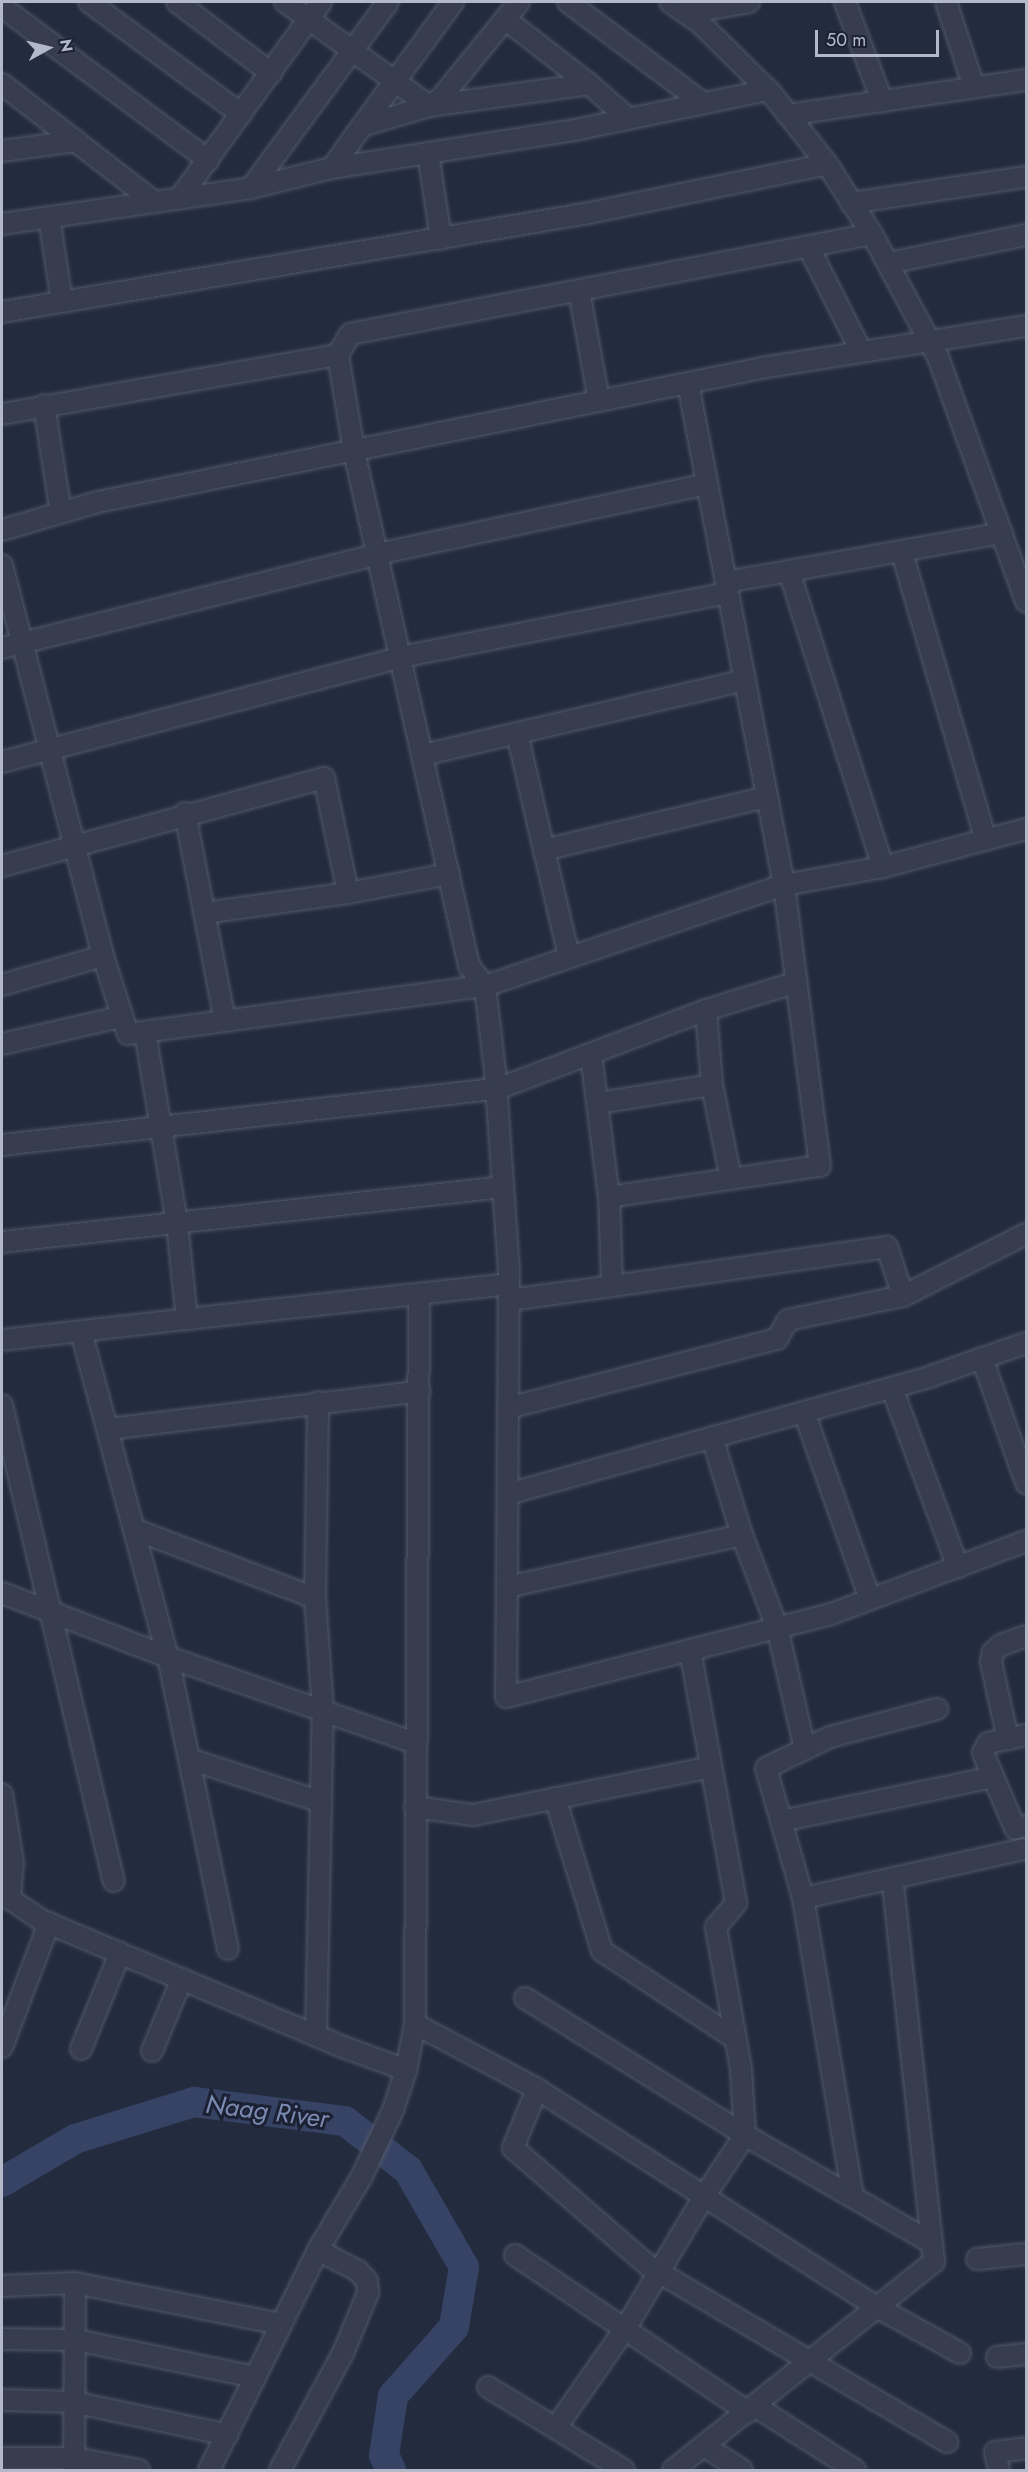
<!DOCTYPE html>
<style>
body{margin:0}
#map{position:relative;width:1028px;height:2472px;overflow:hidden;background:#232b3e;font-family:Jost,sans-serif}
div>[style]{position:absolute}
.river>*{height:30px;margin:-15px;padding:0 15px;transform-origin:15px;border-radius:15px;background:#374365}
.roads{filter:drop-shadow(0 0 2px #525869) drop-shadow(0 0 2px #525869)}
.minor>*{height:20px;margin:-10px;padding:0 10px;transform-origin:10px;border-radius:10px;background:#373d4e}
span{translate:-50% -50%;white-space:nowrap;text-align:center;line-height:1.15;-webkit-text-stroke:6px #1c2233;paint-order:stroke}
.water-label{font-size:26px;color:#7b8ab2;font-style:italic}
.frame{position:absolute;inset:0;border:3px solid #b3b9c9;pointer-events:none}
.north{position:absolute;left:18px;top:18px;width:60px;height:60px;-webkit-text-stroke:4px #1c2233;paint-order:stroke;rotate:82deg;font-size:16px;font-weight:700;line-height:24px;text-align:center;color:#b3b9c9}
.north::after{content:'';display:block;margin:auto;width:21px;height:27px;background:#b3b9c9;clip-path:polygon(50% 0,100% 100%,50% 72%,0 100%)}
.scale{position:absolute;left:815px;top:30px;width:124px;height:27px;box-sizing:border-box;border:3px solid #b3b9c9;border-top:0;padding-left:8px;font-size:18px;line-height:21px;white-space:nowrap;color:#b3b9c9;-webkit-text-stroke:4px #1c2233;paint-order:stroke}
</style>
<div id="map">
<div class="river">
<i style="left:2px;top:2182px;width:85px;rotate:-30.5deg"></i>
<i style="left:75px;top:2139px;width:125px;rotate:-17.3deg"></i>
<i style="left:194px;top:2102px;width:152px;rotate:7.2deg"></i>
<i style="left:345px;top:2121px;width:80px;rotate:37.9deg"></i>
<i style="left:408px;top:2170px;width:112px;rotate:60deg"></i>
<i style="left:464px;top:2267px;width:61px;rotate:99.5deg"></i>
<i style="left:454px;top:2327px;width:92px;rotate:131.5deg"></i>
<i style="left:393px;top:2396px;width:60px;rotate:98.7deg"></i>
<i style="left:384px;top:2455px;width:17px;rotate:65deg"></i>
</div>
<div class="roads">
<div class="minor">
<i style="left:89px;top:2px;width:189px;rotate:36.4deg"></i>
<i style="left:177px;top:2px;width:118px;rotate:37.1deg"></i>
<i style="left:285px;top:2px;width:178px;rotate:35.8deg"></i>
<i style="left:429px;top:106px;width:162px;rotate:-7.8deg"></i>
<i style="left:589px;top:84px;width:53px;rotate:41.2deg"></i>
<i style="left:568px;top:2px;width:169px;rotate:36.8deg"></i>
<i style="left:670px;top:2px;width:38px;rotate:35deg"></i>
<i style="left:701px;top:24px;width:98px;rotate:44.6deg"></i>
<i style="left:771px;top:93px;width:90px;rotate:51.7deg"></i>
<i style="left:827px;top:164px;width:83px;rotate:57.3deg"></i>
<i style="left:872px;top:234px;width:140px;rotate:61.8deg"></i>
<i style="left:938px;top:357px;width:260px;rotate:70.2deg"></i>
<i style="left:845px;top:2px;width:106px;rotate:69.5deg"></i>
<i style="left:946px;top:2px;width:89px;rotate:71.8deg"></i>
<i style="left:2px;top:7px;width:257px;rotate:36.6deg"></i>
<i style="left:686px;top:13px;width:64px;rotate:-9.9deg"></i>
<i style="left:505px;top:19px;width:106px;rotate:37.7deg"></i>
<i style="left:2px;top:84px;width:192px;rotate:37.8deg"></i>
<i style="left:788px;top:115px;width:241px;rotate:-8.4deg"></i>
<i style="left:362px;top:126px;width:154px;rotate:-53.7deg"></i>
<i style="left:2px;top:151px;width:75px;rotate:-7.7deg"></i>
<i style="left:428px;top:153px;width:87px;rotate:81.4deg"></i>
<i style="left:332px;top:168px;width:52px;rotate:-54.5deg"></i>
<i style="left:362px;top:126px;width:70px;rotate:-16.6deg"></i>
<i style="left:429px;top:106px;width:14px;rotate:-34deg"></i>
<i style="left:441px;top:98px;width:124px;rotate:-50.9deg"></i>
<i style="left:251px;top:188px;width:231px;rotate:-53.6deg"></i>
<i style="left:179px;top:199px;width:243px;rotate:-54.2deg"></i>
<i style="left:851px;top:203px;width:177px;rotate:-8.5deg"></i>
<i style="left:49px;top:217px;width:86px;rotate:81.3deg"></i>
<i style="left:2px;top:224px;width:252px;rotate:-8.2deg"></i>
<i style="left:251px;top:188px;width:83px;rotate:-13.9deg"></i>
<i style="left:332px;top:168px;width:246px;rotate:-8.9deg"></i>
<i style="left:575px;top:130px;width:197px;rotate:-11.7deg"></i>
<i style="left:872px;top:234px;width:531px;rotate:169.16deg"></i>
<i style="left:350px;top:334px;width:24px;rotate:120deg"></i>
<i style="left:338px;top:355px;width:97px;rotate:80.5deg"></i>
<i style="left:354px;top:451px;width:528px;rotate:77.41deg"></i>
<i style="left:469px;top:966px;width:26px;rotate:51deg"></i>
<i style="left:485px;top:986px;width:86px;rotate:83.3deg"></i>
<i style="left:495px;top:1071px;width:202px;rotate:86deg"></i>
<i style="left:509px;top:1273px;width:424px;rotate:90.4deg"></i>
<i style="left:506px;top:1697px;width:335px;rotate:-14.3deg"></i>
<i style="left:831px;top:1614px;width:208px;rotate:-20.5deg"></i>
<i style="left:809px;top:248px;width:115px;rotate:63.2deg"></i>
<i style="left:889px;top:263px;width:140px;rotate:-11.6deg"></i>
<i style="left:579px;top:291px;width:112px;rotate:79.7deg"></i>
<i style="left:2px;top:312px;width:595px;rotate:-9.57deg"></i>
<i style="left:589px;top:213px;width:243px;rotate:-11.6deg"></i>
<i style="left:44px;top:405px;width:109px;rotate:81.1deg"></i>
<i style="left:2px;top:414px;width:341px;rotate:-10deg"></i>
<i style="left:2px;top:530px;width:100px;rotate:-16.3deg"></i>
<i style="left:98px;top:502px;width:682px;rotate:-11.41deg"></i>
<i style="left:767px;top:367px;width:262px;rotate:-9deg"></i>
<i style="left:1002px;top:533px;width:216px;rotate:169.9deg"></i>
<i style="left:789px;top:571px;width:311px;rotate:72.4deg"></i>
<i style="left:883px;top:867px;width:148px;rotate:-14.9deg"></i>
<i style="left:902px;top:553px;width:299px;rotate:73.7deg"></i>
<i style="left:2px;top:565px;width:404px;rotate:75.5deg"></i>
<i style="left:103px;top:956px;width:105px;rotate:164deg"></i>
<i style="left:726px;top:582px;width:64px;rotate:-9.9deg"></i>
<i style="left:2px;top:648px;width:388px;rotate:-14deg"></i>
<i style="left:378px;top:554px;width:336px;rotate:-12deg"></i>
<i style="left:517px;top:733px;width:120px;rotate:77deg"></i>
<i style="left:544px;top:850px;width:229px;rotate:-13.4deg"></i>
<i style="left:423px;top:755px;width:331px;rotate:-13.1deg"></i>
<i style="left:2px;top:762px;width:413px;rotate:-14.7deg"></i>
<i style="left:401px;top:657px;width:333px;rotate:-11.1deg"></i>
<i style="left:185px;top:813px;width:212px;rotate:79.1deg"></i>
<i style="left:544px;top:850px;width:110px;rotate:76.8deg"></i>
<i style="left:2px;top:866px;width:334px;rotate:-15.3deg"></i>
<i style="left:324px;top:778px;width:117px;rotate:78.2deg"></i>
<i style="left:348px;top:893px;width:103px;rotate:-10.7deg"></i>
<i style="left:204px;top:913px;width:145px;rotate:-7.9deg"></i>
<i style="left:103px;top:956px;width:82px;rotate:72.2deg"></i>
<i style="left:128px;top:1034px;width:360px;rotate:-7.7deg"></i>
<i style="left:485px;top:986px;width:316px;rotate:-18.7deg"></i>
<i style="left:784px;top:885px;width:101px;rotate:-10.3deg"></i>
<i style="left:706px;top:1010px;width:75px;rotate:85.4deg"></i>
<i style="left:712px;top:1085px;width:96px;rotate:78.6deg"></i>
<i style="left:145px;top:1032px;width:194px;rotate:80.5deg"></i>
<i style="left:177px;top:1223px;width:97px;rotate:84.1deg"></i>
<i style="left:187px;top:1319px;width:324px;rotate:-6.2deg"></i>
<i style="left:2px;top:1044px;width:121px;rotate:-12.9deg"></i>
<i style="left:591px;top:1055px;width:143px;rotate:82.8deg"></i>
<i style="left:598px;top:1103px;width:115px;rotate:-9deg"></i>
<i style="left:2px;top:1145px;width:498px;rotate:-6.5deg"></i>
<i style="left:497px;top:1089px;width:223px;rotate:-20.7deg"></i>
<i style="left:706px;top:1010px;width:95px;rotate:-17.1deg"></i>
<i style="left:2px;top:1242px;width:504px;rotate:-6.26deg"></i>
<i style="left:903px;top:1296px;width:138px;rotate:-26.8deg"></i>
<i style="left:509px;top:1300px;width:104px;rotate:-7.7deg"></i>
<i style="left:81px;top:1331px;width:337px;rotate:75.1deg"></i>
<i style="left:168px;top:1657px;width:298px;rotate:78.4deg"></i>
<i style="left:2px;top:1340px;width:186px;rotate:-6.5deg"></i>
<i style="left:982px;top:1358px;width:133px;rotate:70.6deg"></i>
<i style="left:892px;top:1388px;width:191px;rotate:69.8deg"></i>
<i style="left:2px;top:1405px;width:489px;rotate:76.8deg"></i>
<i style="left:508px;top:1408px;width:278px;rotate:-14.4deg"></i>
<i style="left:777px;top:1339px;width:22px;rotate:-60deg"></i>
<i style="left:788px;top:1320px;width:117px;rotate:-11.8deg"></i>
<i style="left:903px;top:1296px;width:52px;rotate:-108.1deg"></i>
<i style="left:887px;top:1247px;width:278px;rotate:171.9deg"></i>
<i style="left:612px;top:1286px;width:89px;rotate:-91.9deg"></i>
<i style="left:609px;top:1197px;width:213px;rotate:-8.4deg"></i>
<i style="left:820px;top:1166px;width:283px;rotate:-97.3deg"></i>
<i style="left:784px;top:885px;width:511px;rotate:-100.83deg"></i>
<i style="left:804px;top:1412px;width:198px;rotate:70.6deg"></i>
<i style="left:108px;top:1429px;width:314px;rotate:-6.9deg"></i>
<i style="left:712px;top:1437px;width:102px;rotate:73deg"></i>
<i style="left:742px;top:1535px;width:98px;rotate:69.2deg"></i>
<i style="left:777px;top:1627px;width:125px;rotate:77.1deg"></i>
<i style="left:508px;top:1494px;width:437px;rotate:-15.5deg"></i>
<i style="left:929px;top:1377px;width:103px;rotate:-19.3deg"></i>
<i style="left:136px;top:1530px;width:191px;rotate:20.8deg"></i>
<i style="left:507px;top:1587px;width:241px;rotate:-12.5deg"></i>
<i style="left:2px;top:1593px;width:178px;rotate:21.1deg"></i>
<i style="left:168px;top:1657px;width:262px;rotate:19.2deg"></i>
<i style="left:1026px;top:1636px;width:27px;rotate:160deg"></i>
<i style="left:1001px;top:1645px;width:11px;rotate:139deg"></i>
<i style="left:993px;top:1652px;width:10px;rotate:101deg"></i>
<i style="left:991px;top:1662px;width:79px;rotate:77.6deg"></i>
<i style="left:1008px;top:1739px;width:18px;rotate:-13deg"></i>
<i style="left:1008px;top:1739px;width:20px;rotate:169deg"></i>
<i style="left:988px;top:1743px;width:11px;rotate:117deg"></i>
<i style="left:983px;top:1753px;width:82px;rotate:66.9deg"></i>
<i style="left:1015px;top:1828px;width:11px;rotate:-10deg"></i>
<i style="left:189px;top:1759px;width:139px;rotate:18deg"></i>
<i style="left:2px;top:1794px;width:70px;rotate:80.9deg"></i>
<i style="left:13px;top:1863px;width:36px;rotate:95deg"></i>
<i style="left:10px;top:1899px;width:40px;rotate:34deg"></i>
<i style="left:43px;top:1921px;width:317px;rotate:22.8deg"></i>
<i style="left:335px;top:2044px;width:76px;rotate:20.1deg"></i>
<i style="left:406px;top:2070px;width:47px;rotate:-78.9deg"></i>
<i style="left:415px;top:2024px;width:138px;rotate:28deg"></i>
<i style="left:537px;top:2089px;width:404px;rotate:32.7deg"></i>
<i style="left:877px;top:2307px;width:95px;rotate:29deg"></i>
<i style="left:555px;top:1798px;width:160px;rotate:72.9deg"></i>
<i style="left:602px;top:1951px;width:160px;rotate:33.3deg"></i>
<i style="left:415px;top:1807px;width:59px;rotate:7.9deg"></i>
<i style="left:473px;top:1815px;width:243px;rotate:-11.4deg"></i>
<i style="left:781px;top:1821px;width:217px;rotate:-11.7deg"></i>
<i style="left:803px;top:1898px;width:226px;rotate:-12.5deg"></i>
<i style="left:525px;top:1998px;width:259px;rotate:31.9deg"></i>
<i style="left:745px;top:2135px;width:216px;rotate:30deg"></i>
<i style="left:415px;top:2024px;width:730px;rotate:-89.69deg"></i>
<i style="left:316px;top:2036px;width:325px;rotate:-88.8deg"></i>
<i style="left:323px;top:1711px;width:113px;rotate:-94deg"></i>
<i style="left:315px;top:1598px;width:196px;rotate:-89.1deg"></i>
<i style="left:2px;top:2047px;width:133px;rotate:-69.2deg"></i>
<i style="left:81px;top:2049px;width:104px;rotate:-67.9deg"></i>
<i style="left:152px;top:2051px;width:78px;rotate:-67.4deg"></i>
<i style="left:537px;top:2089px;width:64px;rotate:112.1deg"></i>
<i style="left:513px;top:2148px;width:181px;rotate:41deg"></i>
<i style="left:650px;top:2267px;width:345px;rotate:30.5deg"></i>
<i style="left:853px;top:2197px;width:303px;rotate:-99.5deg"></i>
<i style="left:803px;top:1898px;width:135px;rotate:-105.9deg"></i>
<i style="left:766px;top:1768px;width:71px;rotate:-25.8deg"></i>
<i style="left:830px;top:1737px;width:111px;rotate:-14.7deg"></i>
<i style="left:515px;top:2255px;width:281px;rotate:34deg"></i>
<i style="left:977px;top:2259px;width:49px;rotate:-5.8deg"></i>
<i style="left:75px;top:2283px;width:210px;rotate:11.3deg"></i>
<i style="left:2px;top:2286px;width:73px;rotate:-2.4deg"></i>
<i style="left:75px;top:2283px;width:187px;rotate:90.3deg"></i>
<i style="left:2px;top:2339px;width:74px;rotate:0.8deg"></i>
<i style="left:76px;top:2340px;width:183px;rotate:11.7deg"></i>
<i style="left:997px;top:2357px;width:29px;rotate:-6deg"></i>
<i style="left:488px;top:2387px;width:159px;rotate:31.4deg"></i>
<i style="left:2px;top:2400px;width:71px;rotate:1.6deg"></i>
<i style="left:73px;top:2402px;width:158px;rotate:12deg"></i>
<i style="left:755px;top:2406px;width:119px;rotate:32.6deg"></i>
<i style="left:557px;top:2426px;width:118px;rotate:-55deg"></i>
<i style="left:625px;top:2329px;width:156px;rotate:-59.2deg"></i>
<i style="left:705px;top:2195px;width:72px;rotate:-56.3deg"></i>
<i style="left:745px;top:2135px;width:66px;rotate:-93.5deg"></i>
<i style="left:741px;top:2069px;width:144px;rotate:-100deg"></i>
<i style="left:716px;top:1927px;width:31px;rotate:-50deg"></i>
<i style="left:736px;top:1903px;width:257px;rotate:-100.3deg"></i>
<i style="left:704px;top:2446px;width:45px;rotate:32.3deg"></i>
<i style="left:2px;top:2458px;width:73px"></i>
<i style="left:75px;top:2458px;width:65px;rotate:10.6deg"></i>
<i style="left:209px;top:2470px;width:246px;rotate:-63.6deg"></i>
<i style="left:318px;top:2250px;width:86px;rotate:-59.3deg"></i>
<i style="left:362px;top:2176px;width:73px;rotate:-64.8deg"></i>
<i style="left:393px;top:2110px;width:42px;rotate:-72deg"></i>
<i style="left:280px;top:2470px;width:133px;rotate:-61.7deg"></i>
<i style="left:343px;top:2353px;width:65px;rotate:-67.4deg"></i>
<i style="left:368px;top:2293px;width:12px;rotate:-95deg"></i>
<i style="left:367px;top:2281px;width:13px;rotate:-132deg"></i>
<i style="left:358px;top:2271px;width:45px;rotate:-152.3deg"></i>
<i style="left:673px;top:2470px;width:334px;rotate:-38.6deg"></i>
<i style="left:934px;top:2262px;width:386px;rotate:-96.2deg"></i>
<i style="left:999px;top:2470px;width:18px;rotate:-103deg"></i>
<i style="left:995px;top:2452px;width:31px;rotate:-7deg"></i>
</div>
</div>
<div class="water-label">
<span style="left:267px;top:2112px;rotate:7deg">Naag River</span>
</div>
<div class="frame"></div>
<div class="north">N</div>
<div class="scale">50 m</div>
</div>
